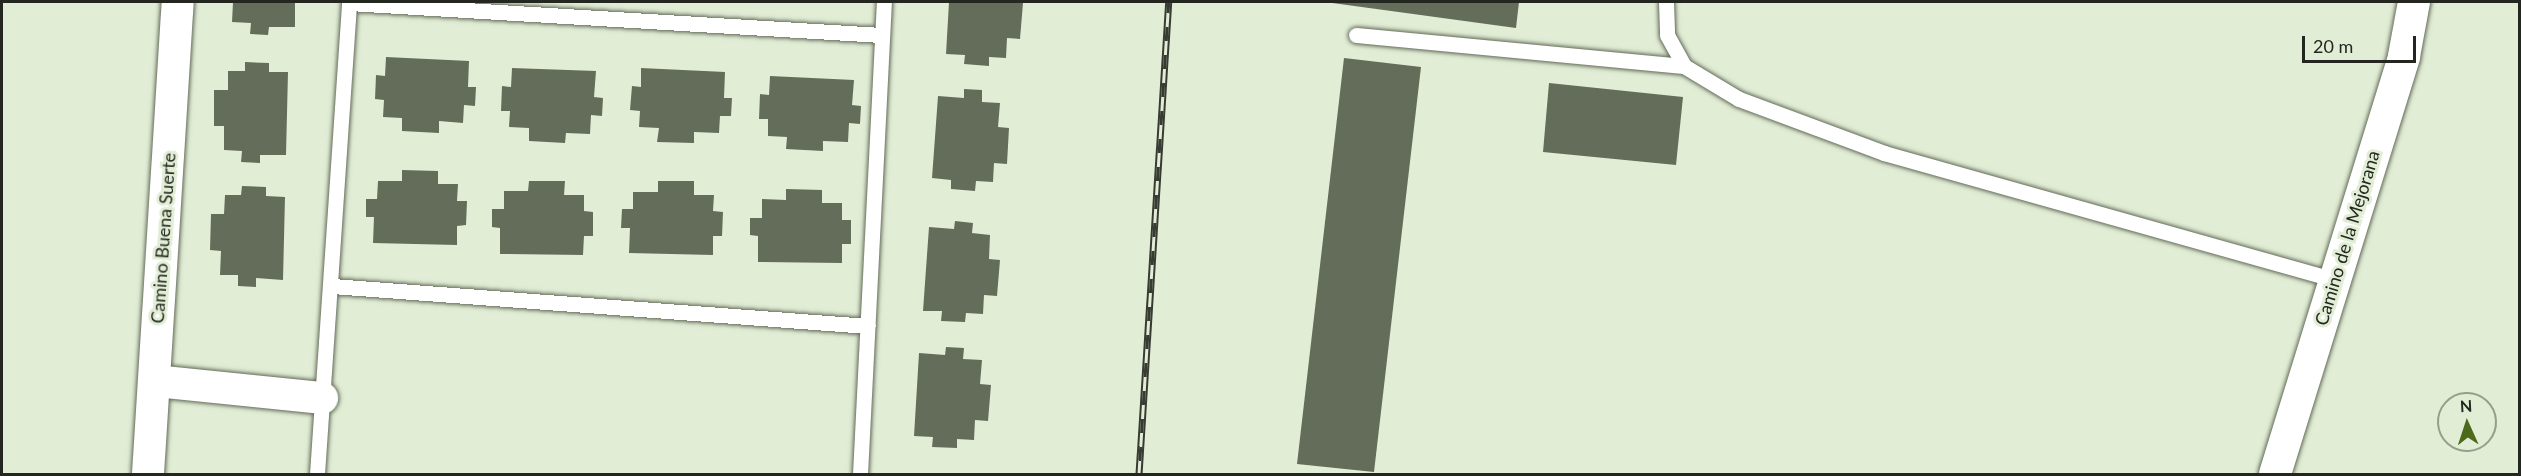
<!DOCTYPE html>
<style>
body{margin:0}
#map{position:relative;width:2521px;height:476px;overflow:hidden;background:#e2edd6;font-family:Lato,sans-serif}
div>[style]{position:absolute}
.building>*{inset:0;background:#646d59}
.roads{filter:drop-shadow(0 0 2px #626b58) drop-shadow(0 0 2px #626b58)}
.service>*{height:15px;margin:-7.5px;padding:0 7.5px;transform-origin:7.5px;border-radius:7.5px;background:#fff}
.minor>*{height:32px;margin:-16px;padding:0 16px;transform-origin:16px;border-radius:16px;background:#fff}
.rail>*{height:7px;margin-top:-3.5px;transform-origin:0;background:repeating-linear-gradient(90deg,#e2edd6 0 14px,#373b32 0 28px);box-sizing:border-box;border-block:2px solid #373b32}
span{translate:-50% -50%;white-space:nowrap;text-align:center;line-height:1.15;-webkit-text-stroke:6px #e2edd6;paint-order:stroke}
.street-label{font-size:18px;color:#23271f}
.frame{position:absolute;inset:0;border:3px solid #23271f;pointer-events:none}
.north{position:absolute;left:2437px;top:392px;width:60px;height:60px;box-sizing:border-box;background:#e2edd6;border:2px solid #969e8d;border-radius:50%;rotate:357deg;font-size:16px;font-weight:700;line-height:24px;text-align:center;color:#23271f}
.north::after{content:'';display:block;margin:auto;width:21px;height:27px;background:#4d691c;clip-path:polygon(50% 0,100% 100%,50% 72%,0 100%)}
.scale{position:absolute;left:2302px;top:36px;width:114px;height:27px;box-sizing:border-box;border:3px solid #23271f;border-top:0;padding-left:8px;font-size:18px;line-height:21px;white-space:nowrap;color:#23271f;-webkit-text-stroke:4px #e2edd6;paint-order:stroke}
</style>
<div id="map">
<div class="building">
<i style="clip-path:polygon(233px 2px,295px 2px,295px 27px,269px 27px,268px 35px,250px 34px,251px 23px,232px 22px)"></i>
<i style="clip-path:polygon(949px 2px,1023px 3px,1020px 39px,1007px 38px,1006px 58px,989px 57px,989px 66px,964px 64px,965px 55px,946px 54px)"></i>
<i style="clip-path:polygon(1325px 2px,1519px 2px,1516px 28px)"></i>
<i style="clip-path:polygon(386px 57px,469px 61px,468px 87px,476px 87px,475px 106px,464px 105px,463px 123px,439px 121px,439px 133px,402px 131px,402px 118px,383px 117px,384px 100px,375px 99px,376px 75px,385px 76px)"></i>
<i style="clip-path:polygon(1344px 58px,1421px 67px,1374px 472px,1297px 464px)"></i>
<i style="clip-path:polygon(245px 62px,269px 63px,269px 72px,288px 72px,286px 155px,260px 155px,260px 163px,241px 162px,242px 151px,224px 150px,224px 126px,214px 126px,214px 90px,228px 90px,228px 71px,245px 71px)"></i>
<i style="clip-path:polygon(512px 68px,596px 71px,594px 97px,603px 98px,602px 116px,591px 115px,590px 134px,566px 133px,565px 143px,529px 141px,529px 128px,509px 127px,510px 111px,501px 111px,502px 86px,511px 87px)"></i>
<i style="clip-path:polygon(641px 68px,725px 72px,724px 98px,732px 98px,731px 116px,720px 116px,719px 133px,694px 132px,694px 143px,657px 142px,659px 128px,639px 127px,640px 111px,630px 110px,632px 86px,641px 87px)"></i>
<i style="clip-path:polygon(770px 76px,854px 80px,852px 105px,861px 106px,860px 124px,849px 123px,848px 142px,823px 141px,823px 151px,786px 149px,787px 137px,768px 136px,768px 119px,759px 119px,760px 94px,769px 95px)"></i>
<i style="clip-path:polygon(1549px 83px,1683px 97px,1676px 165px,1543px 152px)"></i>
<i style="clip-path:polygon(964px 89px,982px 90px,982px 102px,1000px 103px,998px 127px,1009px 128px,1007px 164px,994px 163px,993px 182px,976px 181px,975px 191px,951px 189px,951px 180px,932px 178px,938px 96px,964px 98px)"></i>
<i style="clip-path:polygon(402px 170px,438px 171px,438px 184px,458px 184px,457px 201px,467px 201px,466px 225px,457px 226px,457px 245px,373px 243px,374px 217px,366px 217px,366px 199px,377px 199px,378px 181px,402px 181px)"></i>
<i style="clip-path:polygon(529px 181px,565px 181px,564px 195px,584px 195px,584px 211px,593px 212px,593px 236px,584px 236px,583px 255px,500px 254px,500px 228px,492px 227px,492px 209px,504px 209px,504px 191px,528px 191px)"></i>
<i style="clip-path:polygon(658px 181px,694px 181px,694px 195px,714px 195px,713px 211px,723px 212px,722px 236px,713px 236px,713px 255px,629px 253px,630px 228px,621px 228px,622px 209px,633px 209px,633px 192px,658px 192px)"></i>
<i style="clip-path:polygon(242px 186px,266px 187px,266px 196px,285px 197px,283px 280px,256px 278px,256px 287px,238px 286px,238px 275px,220px 275px,221px 251px,210px 250px,211px 214px,224px 214px,225px 195px,241px 195px)"></i>
<i style="clip-path:polygon(786px 189px,822px 190px,822px 203px,842px 203px,842px 220px,851px 220px,851px 244px,842px 244px,842px 263px,758px 262px,758px 236px,750px 235px,750px 218px,762px 218px,762px 199px,786px 200px)"></i>
<i style="clip-path:polygon(955px 221px,973px 223px,972px 233px,990px 235px,989px 259px,1000px 260px,997px 296px,984px 295px,983px 314px,966px 313px,965px 322px,941px 321px,942px 311px,923px 311px,929px 227px,954px 229px)"></i>
<i style="clip-path:polygon(946px 347px,964px 348px,963px 359px,982px 360px,980px 384px,991px 385px,988px 421px,975px 420px,974px 440px,957px 439px,957px 448px,932px 447px,933px 437px,914px 436px,919px 353px,945px 355px)"></i>
</div>
<div class="roads">
<div class="service">
<i style="left:1666px;top:2px;width:33px;rotate:88deg"></i>
<i style="left:1667px;top:35px;width:35px;rotate:61deg"></i>
<i style="left:1684px;top:66px;width:64px;rotate:31deg"></i>
<i style="left:1739px;top:99px;width:155px;rotate:20.4deg"></i>
<i style="left:1884px;top:153px;width:466px;rotate:15.7deg"></i>
<i style="left:349px;top:3px;width:533px;rotate:3.44deg"></i>
<i style="left:1356px;top:35px;width:329px;rotate:5.4deg"></i>
<i style="left:332px;top:286px;width:537px;rotate:4.27deg"></i>
<i style="left:317px;top:474px;width:473px;rotate:-86.1deg"></i>
<i style="left:860px;top:474px;width:473px;rotate:-87.1deg"></i>
</div>
<div class="minor">
<i style="left:155px;top:381px;width:168px;rotate:5.8deg"></i>
<i style="left:148px;top:474px;width:473px;rotate:-86.4deg"></i>
<i style="left:2275px;top:474px;width:437px;rotate:-72.8deg"></i>
<i style="left:2404px;top:56px;width:55px;rotate:-79.5deg"></i>
</div>
</div>
<div class="rail">
<i style="left:1139px;top:474px;width:473px;rotate:-86.4deg"></i>
</div>
<div class="street-label">
<span style="left:163px;top:238px;rotate:-86deg">Camino Buena Suerte</span>
<span style="left:2347px;top:238px;rotate:-73deg">Camino de la Mejorana</span>
</div>
<div class="frame"></div>
<div class="north">N</div>
<div class="scale">20 m</div>
</div>
